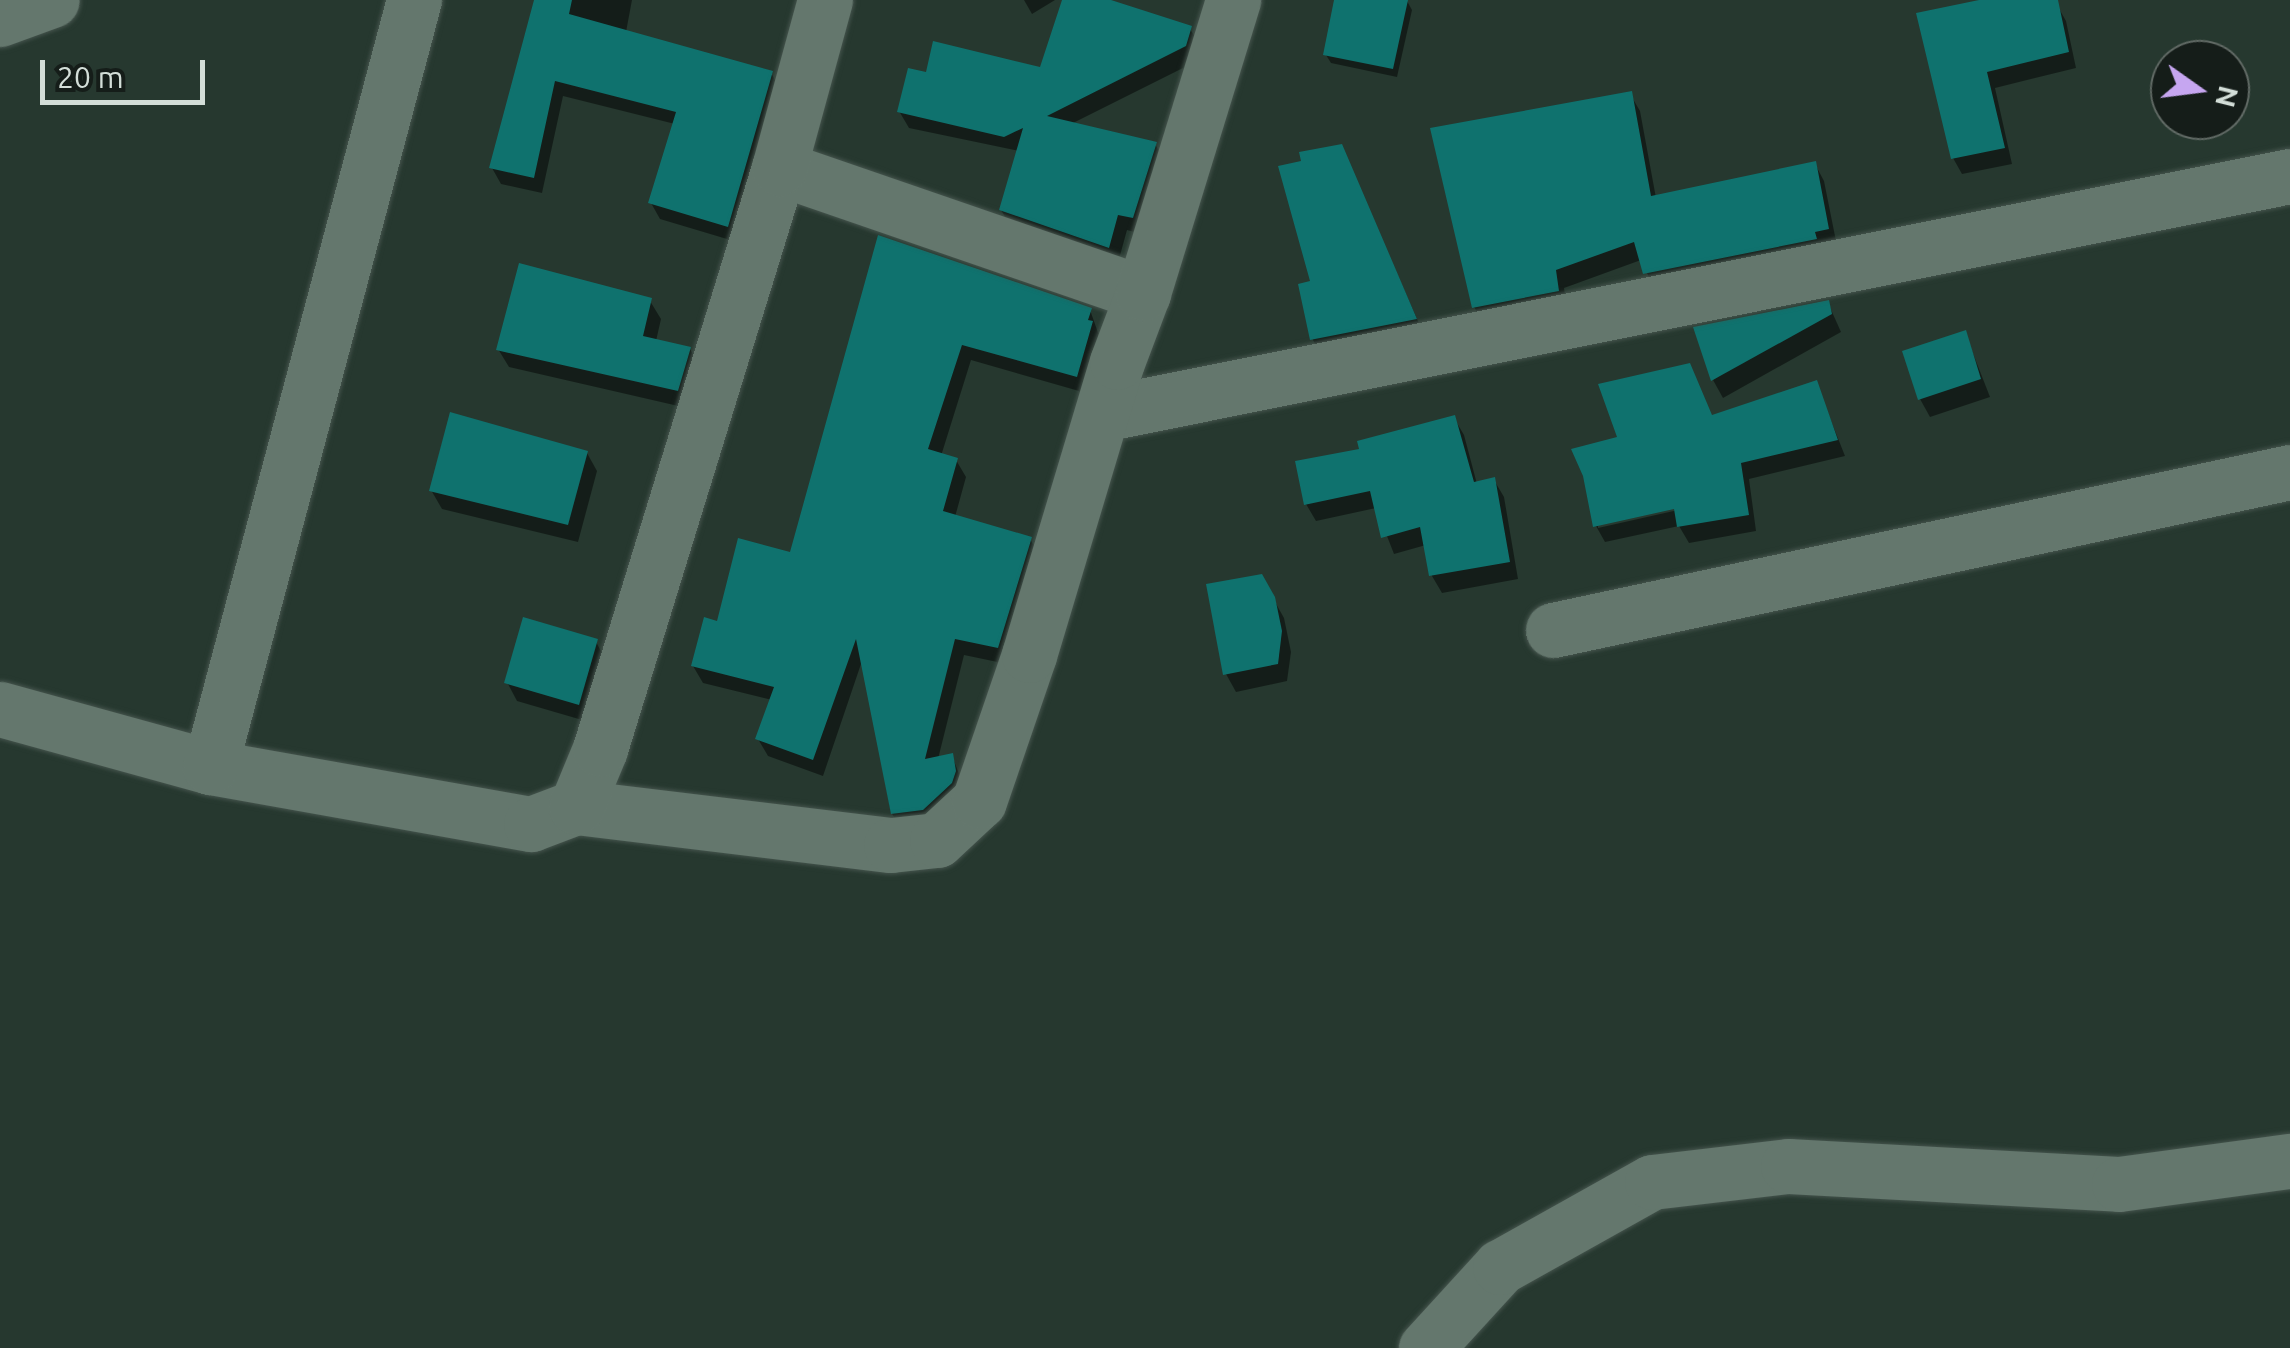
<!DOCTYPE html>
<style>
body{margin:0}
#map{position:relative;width:2290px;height:1348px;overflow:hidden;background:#26382f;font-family:Ubuntu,sans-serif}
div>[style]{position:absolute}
.shadow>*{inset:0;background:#0007}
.building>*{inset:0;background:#0f726e}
.roads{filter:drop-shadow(0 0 2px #45544d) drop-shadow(0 0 2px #45544d)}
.minor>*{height:55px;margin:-27.5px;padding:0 27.5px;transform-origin:27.5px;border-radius:27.5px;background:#64776d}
span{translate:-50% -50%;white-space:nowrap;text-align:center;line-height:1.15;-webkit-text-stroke:10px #151d19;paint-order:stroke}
.north{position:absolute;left:2150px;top:40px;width:100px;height:100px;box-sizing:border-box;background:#151d19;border:2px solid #616a65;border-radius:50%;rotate:104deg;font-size:28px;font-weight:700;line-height:40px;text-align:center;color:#d3ded8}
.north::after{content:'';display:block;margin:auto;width:35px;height:45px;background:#c6a6f0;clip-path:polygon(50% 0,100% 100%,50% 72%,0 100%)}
.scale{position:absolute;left:40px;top:60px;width:165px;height:45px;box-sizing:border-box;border:5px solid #d3ded8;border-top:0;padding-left:12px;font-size:30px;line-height:35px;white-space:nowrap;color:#d3ded8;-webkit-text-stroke:8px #151d19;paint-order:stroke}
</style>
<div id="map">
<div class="shadow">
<i style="clip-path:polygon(535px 0,632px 0,626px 32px,771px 73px,781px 90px,737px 242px,660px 219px,651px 203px,675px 124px,563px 96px,542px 193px,501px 184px,492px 168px)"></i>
<i style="clip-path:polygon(1024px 0,1055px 0,1032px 14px)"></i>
<i style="clip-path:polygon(1064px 0,1103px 0,1190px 29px,1200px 45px,1195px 62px,1071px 124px,1155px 144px,1164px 160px,1142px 234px,1127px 230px,1118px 263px,1011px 227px,1001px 210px,1019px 151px,909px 128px,899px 111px,928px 75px,1042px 70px)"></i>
<i style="clip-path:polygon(1337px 0,1407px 1px,1412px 10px,1397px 77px,1331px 63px,1326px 55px)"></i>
<i style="clip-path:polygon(1994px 0,2057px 5px,2066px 21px,2076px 68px,1995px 88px,2012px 164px,1962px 174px,1953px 158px)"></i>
<i style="clip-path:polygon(1630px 94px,1640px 111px,1656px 198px,1815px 164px,1824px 181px,1837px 246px,1655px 290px,1641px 260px,1564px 288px,1567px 308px,1484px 324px,1474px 307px)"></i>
<i style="clip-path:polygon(1341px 147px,1425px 337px,1323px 358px,1313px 340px,1301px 286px,1313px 283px)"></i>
<i style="clip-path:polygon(880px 238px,1090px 310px,1101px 341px,1086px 393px,971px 360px,941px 456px,956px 460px,966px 477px,955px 517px,1030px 539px,1040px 556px,1007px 664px,964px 655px,938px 759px,952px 756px,965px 789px,901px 829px,891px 812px,862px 661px,823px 776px,768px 756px,758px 739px,772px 700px,703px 683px,693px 666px,719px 624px,792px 555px)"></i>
<i style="clip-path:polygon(650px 301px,661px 319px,656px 341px,690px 349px,700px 367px,687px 408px,509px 367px,498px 349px)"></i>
<i style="clip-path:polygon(1828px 303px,1841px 332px,1723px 398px,1713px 380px)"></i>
<i style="clip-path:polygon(1965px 333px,1990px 397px,1930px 417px,1920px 399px)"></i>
<i style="clip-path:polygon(evenodd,1816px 383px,1845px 456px,1749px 479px,1756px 531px,1689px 543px,1679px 526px,1605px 542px,1596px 526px,1620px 439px,1713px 417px,1816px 383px,1686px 504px,1687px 508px,1598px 528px,1598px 523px,1686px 504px)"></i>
<i style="clip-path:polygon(1454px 418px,1464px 435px,1477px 484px,1494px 480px,1504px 497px,1518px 579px,1442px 593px,1432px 576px,1426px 545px,1394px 554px,1376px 508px,1316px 521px,1306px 504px,1362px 451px)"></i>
<i style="clip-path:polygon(587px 453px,597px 471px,578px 542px,442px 509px,431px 490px)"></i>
<i style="clip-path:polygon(1261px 577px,1284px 618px,1291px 652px,1287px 681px,1236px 692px,1226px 674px)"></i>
<i style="clip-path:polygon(596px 642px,606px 660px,589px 722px,517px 701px,507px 682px)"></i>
</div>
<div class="building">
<i style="clip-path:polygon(534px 0,572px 0,569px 14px,773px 71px,728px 227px,648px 203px,676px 112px,555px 81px,534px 178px,489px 168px)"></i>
<i style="clip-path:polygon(1062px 0,1111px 0,1192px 26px,1186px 46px,1047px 116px,1157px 142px,1133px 218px,1118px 215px,1109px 248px,999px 210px,1023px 128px,1004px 137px,897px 112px,908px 68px,926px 72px,933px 41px,1040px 67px)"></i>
<i style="clip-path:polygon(1334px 0,1408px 0,1393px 69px,1323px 55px)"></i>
<i style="clip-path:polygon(1979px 0,2058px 0,2069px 52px,1987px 72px,2005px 148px,1951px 159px,1916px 13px)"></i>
<i style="clip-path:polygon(1632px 91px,1651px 196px,1816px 161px,1829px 229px,1815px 232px,1817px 239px,1643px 274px,1634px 242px,1556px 270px,1559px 291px,1472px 308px,1430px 128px)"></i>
<i style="clip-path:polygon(1342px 144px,1417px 319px,1310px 340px,1298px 284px,1310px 281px,1278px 166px,1301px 161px,1299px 152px)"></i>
<i style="clip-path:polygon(878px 235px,1092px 308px,1088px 320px,1093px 321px,1077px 377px,962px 345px,928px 449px,958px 458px,943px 511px,1032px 537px,998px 648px,955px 639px,925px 759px,953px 753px,956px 771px,952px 783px,923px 810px,891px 814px,856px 639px,813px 760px,755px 739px,774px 687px,691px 666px,704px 617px,717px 621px,738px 538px,790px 552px)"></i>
<i style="clip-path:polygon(519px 263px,652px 298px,643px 336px,691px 347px,678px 391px,496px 350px)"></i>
<i style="clip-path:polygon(1829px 300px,1832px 314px,1711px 381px,1693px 327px)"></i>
<i style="clip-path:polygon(1966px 330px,1981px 379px,1918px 400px,1902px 351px)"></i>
<i style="clip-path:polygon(1690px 363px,1712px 415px,1817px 380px,1838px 440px,1741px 463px,1749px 515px,1677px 527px,1674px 509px,1593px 527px,1583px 476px,1571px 449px,1617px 437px,1598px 384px)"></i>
<i style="clip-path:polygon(450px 412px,588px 451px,568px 525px,429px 491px)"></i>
<i style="clip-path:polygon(1455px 415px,1474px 482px,1495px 477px,1510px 562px,1429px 576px,1420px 527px,1381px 538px,1370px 491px,1304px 505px,1295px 461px,1359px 449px,1357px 441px)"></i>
<i style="clip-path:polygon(1262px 574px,1275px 597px,1282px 631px,1278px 664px,1223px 675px,1206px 584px)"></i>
<i style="clip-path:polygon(523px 617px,598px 639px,579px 705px,504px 683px)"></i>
</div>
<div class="roads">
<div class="minor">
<i style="left:0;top:19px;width:55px;rotate:-20.1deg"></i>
<i style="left:779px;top:168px;width:385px;rotate:19deg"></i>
<i style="left:1102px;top:414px;width:1212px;rotate:-11.33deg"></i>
<i style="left:1553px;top:630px;width:754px;rotate:-12.1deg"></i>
<i style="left:0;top:709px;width:218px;rotate:15.4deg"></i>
<i style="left:210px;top:767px;width:326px;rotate:10.1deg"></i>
<i style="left:531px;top:824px;width:48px;rotate:-20.7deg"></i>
<i style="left:576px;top:807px;width:317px;rotate:6.9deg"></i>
<i style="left:891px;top:845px;width:46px;rotate:-6.2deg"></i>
<i style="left:937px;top:840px;width:57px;rotate:-42.9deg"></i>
<i style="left:979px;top:801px;width:154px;rotate:-71.1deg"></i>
<i style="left:1029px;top:655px;width:306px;rotate:-73.3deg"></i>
<i style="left:1117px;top:362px;width:74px;rotate:-69.4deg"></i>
<i style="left:1143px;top:293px;width:307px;rotate:-72.9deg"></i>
<i style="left:210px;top:767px;width:794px;rotate:-75.11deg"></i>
<i style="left:576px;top:807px;width:63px;rotate:-67.5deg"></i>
<i style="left:600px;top:749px;width:608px;rotate:-72.88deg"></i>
<i style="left:779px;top:168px;width:174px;rotate:-74.7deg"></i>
<i style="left:1426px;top:1348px;width:110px;rotate:-47.6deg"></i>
<i style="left:1500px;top:1267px;width:174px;rotate:-29.2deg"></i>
<i style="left:1652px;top:1182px;width:137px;rotate:-6.7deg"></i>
<i style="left:1788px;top:1166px;width:331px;rotate:3.1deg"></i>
<i style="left:2119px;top:1184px;width:173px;rotate:-7.7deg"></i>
</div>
</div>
<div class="north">N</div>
<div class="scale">20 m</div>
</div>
